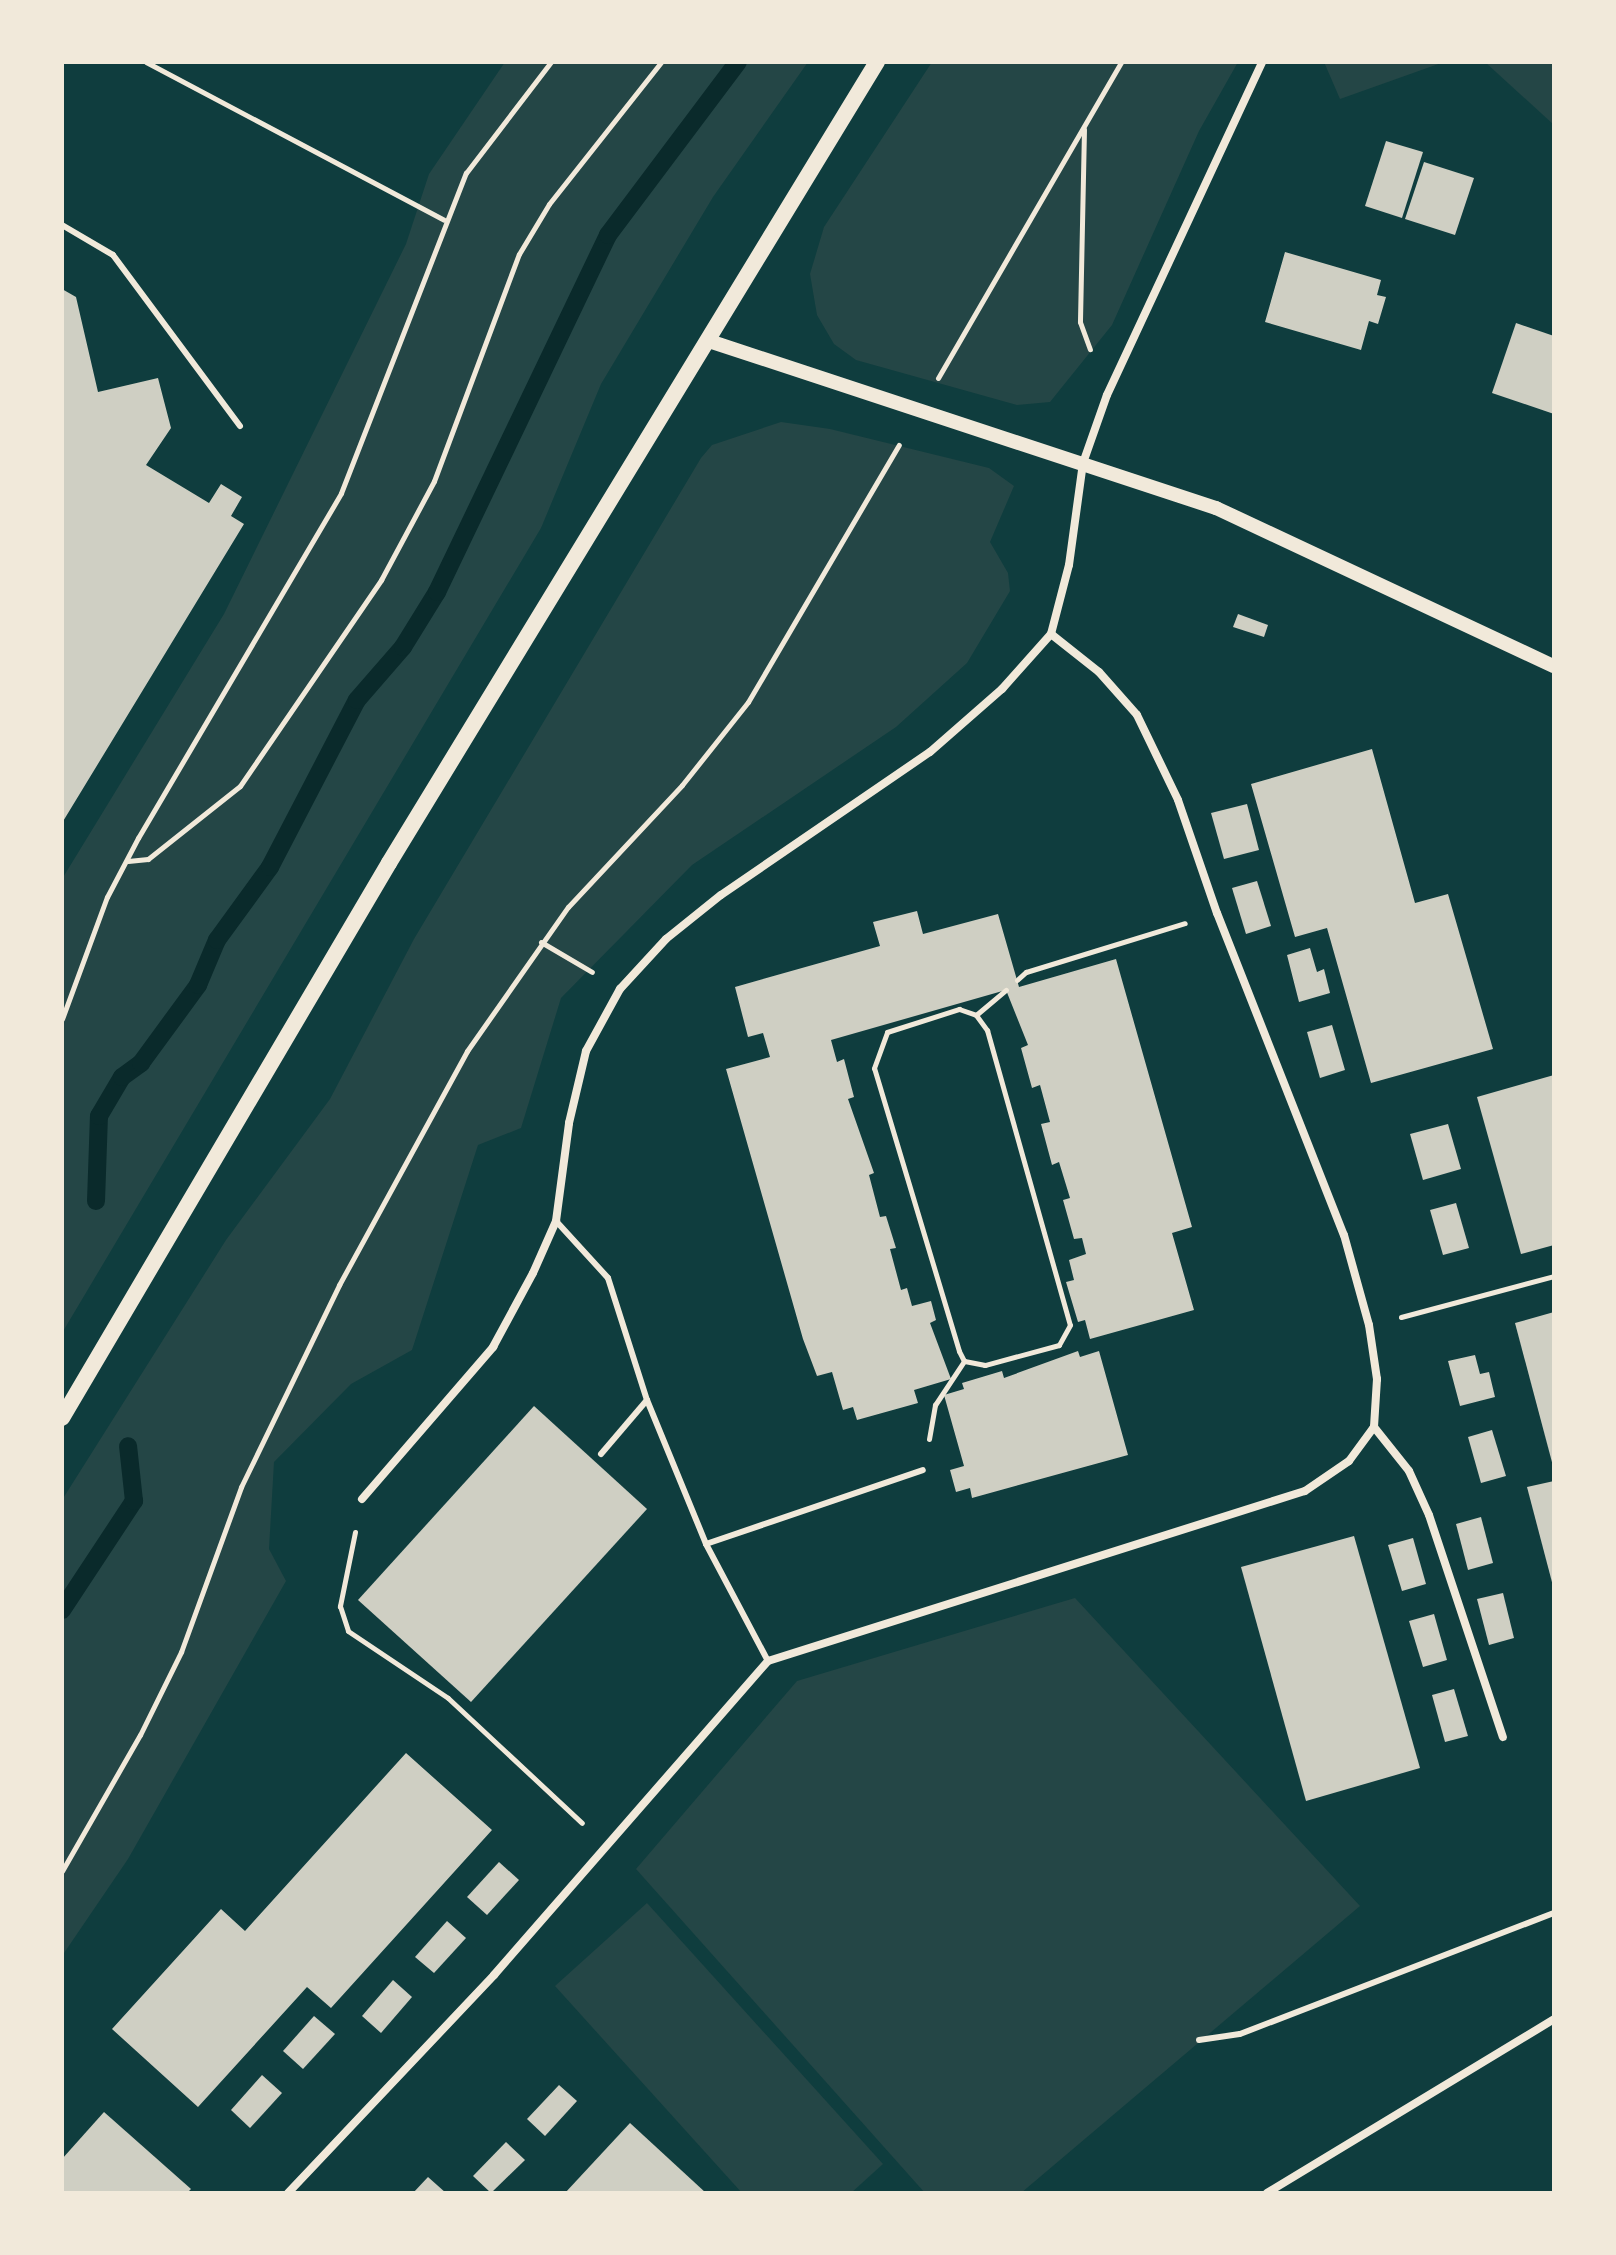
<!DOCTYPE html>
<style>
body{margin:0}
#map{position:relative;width:1616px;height:2255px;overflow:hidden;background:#0f3d3e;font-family:"PT Sans Narrow",sans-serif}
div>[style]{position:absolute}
.green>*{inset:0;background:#244646}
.stream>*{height:18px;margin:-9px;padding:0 9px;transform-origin:9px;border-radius:9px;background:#0a2a2b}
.building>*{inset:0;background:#cfcfc3}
.path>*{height:5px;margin:-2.5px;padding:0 2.5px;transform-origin:2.5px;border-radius:2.5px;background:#f1e9da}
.service>*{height:6px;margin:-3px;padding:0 3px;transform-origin:3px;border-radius:3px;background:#f1e9da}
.minor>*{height:8px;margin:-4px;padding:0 4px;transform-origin:4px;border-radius:4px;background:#f1e9da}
.tertiary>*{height:14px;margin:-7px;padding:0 7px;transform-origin:7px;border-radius:7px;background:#f1e9da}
.secondary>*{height:16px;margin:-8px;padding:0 8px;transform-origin:8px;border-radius:8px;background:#f1e9da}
span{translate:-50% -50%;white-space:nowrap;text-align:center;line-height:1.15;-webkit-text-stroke:8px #f1e9da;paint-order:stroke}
.frame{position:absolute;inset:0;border:64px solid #f1e9da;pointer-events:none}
</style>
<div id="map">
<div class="green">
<i style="clip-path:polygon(505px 62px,808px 62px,713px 197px,601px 384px,541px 528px,62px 1333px,62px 879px,224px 614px,406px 244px,429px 174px)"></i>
<i style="clip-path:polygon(932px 62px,1238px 62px,1199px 131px,1112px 325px,1050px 402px,1017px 405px,856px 360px,834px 344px,817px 315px,810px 274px,824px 227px)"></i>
<i style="clip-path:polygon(1324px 62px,1444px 62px,1340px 99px)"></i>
<i style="clip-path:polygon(1485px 62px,1554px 62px,1554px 125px)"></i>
<i style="clip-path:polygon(781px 422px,830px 429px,989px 468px,1014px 486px,990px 542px,1008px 573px,1010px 591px,967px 663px,896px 727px,692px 865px,561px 998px,521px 1128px,478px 1145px,412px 1350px,351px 1384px,274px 1462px,269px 1549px,286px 1581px,128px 1859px,62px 1956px,62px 1500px,226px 1240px,330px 1099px,414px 939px,701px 458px,712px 445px)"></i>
<i style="clip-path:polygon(1075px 1598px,1360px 1906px,1021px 2193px,925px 2193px,636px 1869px,797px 1681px)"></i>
<i style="clip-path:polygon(647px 1903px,883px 2164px,851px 2193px,742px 2193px,555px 1986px)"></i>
</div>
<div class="stream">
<i style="left:96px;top:1201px;width:85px;rotate:-88deg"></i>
<i style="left:99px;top:1116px;width:45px;rotate:-59.5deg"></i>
<i style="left:122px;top:1077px;width:24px;rotate:-36deg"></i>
<i style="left:141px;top:1063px;width:97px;rotate:-53.8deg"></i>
<i style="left:198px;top:985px;width:49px;rotate:-67.1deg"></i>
<i style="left:217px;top:940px;width:90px;rotate:-54deg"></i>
<i style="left:270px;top:867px;width:188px;rotate:-62.5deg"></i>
<i style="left:357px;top:700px;width:70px;rotate:-49deg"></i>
<i style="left:403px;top:647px;width:65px;rotate:-58.3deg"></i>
<i style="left:437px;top:592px;width:396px;rotate:-64.4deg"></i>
<i style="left:608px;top:235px;width:216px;rotate:-53.1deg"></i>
<i style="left:62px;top:1610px;width:131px;rotate:-56.6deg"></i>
<i style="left:134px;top:1501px;width:55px;rotate:-96.2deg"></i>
</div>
<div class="building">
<i style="clip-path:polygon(1386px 141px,1423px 152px,1402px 218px,1365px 206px)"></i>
<i style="clip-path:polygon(1424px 162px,1474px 178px,1455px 235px,1405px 219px)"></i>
<i style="clip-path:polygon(1285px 252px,1381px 280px,1377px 295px,1386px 297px,1378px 324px,1369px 321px,1361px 350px,1265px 322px)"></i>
<i style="clip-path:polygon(62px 289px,76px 297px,98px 392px,158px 378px,171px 428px,146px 465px,209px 503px,221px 484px,242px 497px,231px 516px,244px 524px,62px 823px)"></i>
<i style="clip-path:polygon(1516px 323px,1554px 336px,1554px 414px,1492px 393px)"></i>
<i style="clip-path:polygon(1238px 614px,1268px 625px,1264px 637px,1233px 627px)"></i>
<i style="clip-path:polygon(1372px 749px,1415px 903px,1448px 894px,1493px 1049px,1371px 1083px,1327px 928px,1295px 937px,1251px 784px)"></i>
<i style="clip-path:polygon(1247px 804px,1259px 850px,1224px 859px,1211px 813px)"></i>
<i style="clip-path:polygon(1257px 881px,1271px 926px,1246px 934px,1232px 888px)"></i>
<i style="clip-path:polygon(917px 911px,923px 934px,998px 914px,1019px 987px,1116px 959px,1192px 1227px,1172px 1233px,1194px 1310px,1090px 1339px,1085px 1320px,1078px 1322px,1066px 1282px,1074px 1280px,1069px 1260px,1086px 1254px,1082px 1238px,1074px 1239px,1063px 1200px,1070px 1198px,1059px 1162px,1052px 1165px,1041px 1124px,1050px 1122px,1040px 1085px,1032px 1088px,1021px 1048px,1028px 1045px,1006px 990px,831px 1040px,837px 1062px,844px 1059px,854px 1097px,848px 1099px,874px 1173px,869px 1175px,880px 1217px,886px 1216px,896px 1248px,890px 1249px,901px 1290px,907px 1288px,912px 1306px,931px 1301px,936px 1320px,930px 1323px,951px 1379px,914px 1390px,918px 1403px,857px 1420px,853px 1407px,843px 1410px,832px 1372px,817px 1376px,803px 1339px,726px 1069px,770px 1057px,763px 1033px,748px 1037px,735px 987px,880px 946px,873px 922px)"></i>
<i style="clip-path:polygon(1310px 948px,1317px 972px,1324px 969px,1330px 993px,1299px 1002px,1287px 955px)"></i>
<i style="clip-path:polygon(1332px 1025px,1345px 1070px,1320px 1078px,1307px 1032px)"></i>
<i style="clip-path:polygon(1554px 1075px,1554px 1245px,1521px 1254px,1477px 1097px)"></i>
<i style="clip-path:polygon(1448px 1124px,1461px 1169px,1423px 1180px,1410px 1134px)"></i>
<i style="clip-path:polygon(1456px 1203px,1469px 1248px,1443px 1255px,1430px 1210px)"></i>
<i style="clip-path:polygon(1554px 1312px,1554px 1466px,1553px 1466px,1515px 1323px)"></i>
<i style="clip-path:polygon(1078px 1351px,1080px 1357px,1099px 1351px,1128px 1455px,972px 1498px,970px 1488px,956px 1492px,950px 1470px,964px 1466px,944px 1395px,964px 1389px,962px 1383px,1002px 1371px,1004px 1378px)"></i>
<i style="clip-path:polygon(1475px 1355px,1480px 1374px,1489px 1372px,1495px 1397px,1460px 1406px,1448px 1361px)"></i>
<i style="clip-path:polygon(534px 1406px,647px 1509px,471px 1702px,358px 1600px)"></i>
<i style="clip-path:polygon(1492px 1430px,1506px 1476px,1481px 1483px,1468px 1437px)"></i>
<i style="clip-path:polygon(1554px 1481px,1554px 1586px,1553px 1586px,1527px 1487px)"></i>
<i style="clip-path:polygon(1481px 1517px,1493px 1563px,1468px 1570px,1456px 1524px)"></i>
<i style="clip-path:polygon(1354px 1536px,1420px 1768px,1306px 1801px,1241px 1567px)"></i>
<i style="clip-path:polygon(1413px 1538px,1426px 1584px,1402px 1591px,1388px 1545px)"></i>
<i style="clip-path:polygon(1503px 1593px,1514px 1638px,1489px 1645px,1477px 1599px)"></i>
<i style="clip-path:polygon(1434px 1614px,1447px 1660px,1423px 1667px,1409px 1621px)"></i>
<i style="clip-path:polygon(1454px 1689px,1468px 1736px,1445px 1742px,1432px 1695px)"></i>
<i style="clip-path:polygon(406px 1753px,492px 1830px,331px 2008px,307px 1987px,198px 2107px,112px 2029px,221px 1909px,245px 1931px)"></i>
<i style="clip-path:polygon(499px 1862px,519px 1880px,487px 1915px,467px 1897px)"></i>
<i style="clip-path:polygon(447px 1921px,466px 1938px,434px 1973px,415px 1957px)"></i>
<i style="clip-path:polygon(393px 1980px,412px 1997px,381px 2033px,362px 2016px)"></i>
<i style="clip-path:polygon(314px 2016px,335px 2034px,303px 2069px,283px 2051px)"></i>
<i style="clip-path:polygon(262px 2075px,282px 2093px,250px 2128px,231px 2110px)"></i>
<i style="clip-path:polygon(559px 2085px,577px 2101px,545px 2136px,527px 2119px)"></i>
<i style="clip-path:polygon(104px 2112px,191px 2189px,187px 2193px,62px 2193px,62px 2159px)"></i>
<i style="clip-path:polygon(630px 2123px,706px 2193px,565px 2193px)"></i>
<i style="clip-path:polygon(506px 2142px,525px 2160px,491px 2193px,473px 2176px)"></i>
<i style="clip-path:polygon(428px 2177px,446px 2193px,413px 2193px)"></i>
</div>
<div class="path">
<i style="left:146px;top:62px;width:337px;rotate:27.9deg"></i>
<i style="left:1084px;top:129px;width:193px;rotate:91.2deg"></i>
<i style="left:1080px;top:322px;width:29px;rotate:70deg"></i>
<i style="left:938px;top:378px;width:365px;rotate:-59.9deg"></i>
<i style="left:128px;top:861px;width:20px;rotate:-6deg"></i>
<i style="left:148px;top:859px;width:117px;rotate:-38.4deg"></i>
<i style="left:240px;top:786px;width:250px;rotate:-55.6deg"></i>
<i style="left:381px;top:580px;width:112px;rotate:-61.8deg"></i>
<i style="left:434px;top:481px;width:242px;rotate:-69.5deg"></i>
<i style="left:519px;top:254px;width:58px;rotate:-59deg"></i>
<i style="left:549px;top:204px;width:181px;rotate:-51.7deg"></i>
<i style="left:541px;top:942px;width:59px;rotate:30.5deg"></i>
<i style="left:1017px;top:980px;width:12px;rotate:-42deg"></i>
<i style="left:1026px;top:972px;width:166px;rotate:-17.1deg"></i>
<i style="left:959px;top:1009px;width:18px;rotate:19deg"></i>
<i style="left:976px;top:1015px;width:19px;rotate:54deg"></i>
<i style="left:987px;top:1030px;width:306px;rotate:74.3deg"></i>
<i style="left:1070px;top:1325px;width:23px;rotate:119deg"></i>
<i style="left:1059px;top:1345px;width:77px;rotate:164.9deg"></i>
<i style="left:985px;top:1365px;width:21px;rotate:-169deg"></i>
<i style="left:964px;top:1361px;width:11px;rotate:-117deg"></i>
<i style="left:959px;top:1351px;width:295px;rotate:-106.7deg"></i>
<i style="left:874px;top:1068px;width:38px;rotate:-70deg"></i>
<i style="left:887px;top:1032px;width:76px;rotate:-17.7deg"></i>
<i style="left:976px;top:1015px;width:39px;rotate:-40deg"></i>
<i style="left:62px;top:1019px;width:130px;rotate:-69.8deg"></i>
<i style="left:107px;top:897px;width:67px;rotate:-62.3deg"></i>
<i style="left:138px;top:838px;width:400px;rotate:-59.5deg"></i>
<i style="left:341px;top:493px;width:344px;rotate:-68.7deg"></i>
<i style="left:466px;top:173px;width:140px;rotate:-52.6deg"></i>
<i style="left:1401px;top:1317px;width:158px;rotate:-15deg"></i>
<i style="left:929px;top:1439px;width:35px;rotate:-80deg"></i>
<i style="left:935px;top:1405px;width:53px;rotate:-56.6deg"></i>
<i style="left:355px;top:1532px;width:76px;rotate:101.5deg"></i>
<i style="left:340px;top:1606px;width:26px;rotate:72deg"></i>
<i style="left:348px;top:1631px;width:120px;rotate:33.8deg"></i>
<i style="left:448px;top:1698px;width:183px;rotate:43deg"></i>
<i style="left:62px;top:1871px;width:157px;rotate:-60.2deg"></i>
<i style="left:140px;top:1735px;width:93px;rotate:-63.7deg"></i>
<i style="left:181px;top:1652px;width:176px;rotate:-70deg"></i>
<i style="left:241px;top:1487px;width:225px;rotate:-64.1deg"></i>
<i style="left:339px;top:1285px;width:267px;rotate:-61.3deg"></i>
<i style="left:467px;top:1051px;width:176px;rotate:-55deg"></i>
<i style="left:568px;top:907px;width:167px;rotate:-46.9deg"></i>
<i style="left:682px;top:785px;width:106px;rotate:-51.5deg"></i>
<i style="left:748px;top:702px;width:298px;rotate:-59.6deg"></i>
</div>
<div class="service">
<i style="left:62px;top:225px;width:59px;rotate:30.5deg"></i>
<i style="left:113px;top:255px;width:213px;rotate:53.4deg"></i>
<i style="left:556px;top:1221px;width:77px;rotate:47.6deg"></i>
<i style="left:608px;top:1278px;width:128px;rotate:72.3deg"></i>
<i style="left:647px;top:1400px;width:156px;rotate:67.7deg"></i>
<i style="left:706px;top:1544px;width:132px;rotate:62.1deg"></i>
<i style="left:601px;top:1454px;width:71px;rotate:-49.6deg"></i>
<i style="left:706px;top:1544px;width:229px;rotate:-18.8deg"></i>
<i style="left:1199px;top:2040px;width:41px;rotate:-8.3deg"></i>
<i style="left:1240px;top:2034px;width:337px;rotate:-21.1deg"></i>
</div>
<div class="minor">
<i style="left:1051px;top:634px;width:61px;rotate:38.4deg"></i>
<i style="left:1099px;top:672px;width:57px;rotate:48.5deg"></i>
<i style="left:1137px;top:715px;width:94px;rotate:64.2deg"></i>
<i style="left:1178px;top:800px;width:120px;rotate:71deg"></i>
<i style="left:1217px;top:913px;width:346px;rotate:68.5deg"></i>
<i style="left:1344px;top:1235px;width:93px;rotate:74.5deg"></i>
<i style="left:1369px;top:1325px;width:55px;rotate:81.6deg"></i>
<i style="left:1377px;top:1379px;width:48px;rotate:93.6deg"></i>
<i style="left:1374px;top:1427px;width:56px;rotate:51.5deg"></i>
<i style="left:1409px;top:1471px;width:48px;rotate:65.6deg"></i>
<i style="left:1429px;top:1515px;width:234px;rotate:71.6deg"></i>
<i style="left:362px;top:1499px;width:201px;rotate:-49.2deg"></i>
<i style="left:493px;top:1347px;width:84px;rotate:-61.6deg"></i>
<i style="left:533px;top:1273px;width:57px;rotate:-66.1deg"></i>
<i style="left:556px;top:1221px;width:99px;rotate:-82.4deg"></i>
<i style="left:569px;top:1123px;width:74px;rotate:-76.7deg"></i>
<i style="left:586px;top:1051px;width:71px;rotate:-61.3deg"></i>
<i style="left:620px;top:989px;width:68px;rotate:-47.4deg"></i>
<i style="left:666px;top:939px;width:70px;rotate:-38.7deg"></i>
<i style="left:721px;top:895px;width:253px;rotate:-34.4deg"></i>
<i style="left:930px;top:752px;width:96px;rotate:-41.2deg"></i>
<i style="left:1002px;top:689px;width:74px;rotate:-48.3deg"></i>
<i style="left:1051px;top:634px;width:71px;rotate:-75.4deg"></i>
<i style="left:1069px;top:565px;width:103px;rotate:-82.2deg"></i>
<i style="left:1083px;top:463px;width:72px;rotate:-70.6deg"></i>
<i style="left:1107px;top:395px;width:367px;rotate:-65deg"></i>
<i style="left:288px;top:2193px;width:300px;rotate:-46.6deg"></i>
<i style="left:494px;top:1975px;width:417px;rotate:-48.9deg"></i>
<i style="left:768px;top:1661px;width:563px;rotate:-17.57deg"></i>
<i style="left:1305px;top:1491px;width:53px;rotate:-34.3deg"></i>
<i style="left:1349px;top:1461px;width:42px;rotate:-53.7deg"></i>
<i style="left:1267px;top:2193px;width:336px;rotate:-31.2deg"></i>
</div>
<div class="tertiary">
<i style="left:709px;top:341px;width:534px;rotate:18.23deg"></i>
<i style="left:1216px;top:508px;width:373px;rotate:25.1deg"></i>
</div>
<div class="secondary">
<i style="left:62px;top:1418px;width:644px;rotate:-59.49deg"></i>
<i style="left:389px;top:863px;width:938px;rotate:-58.65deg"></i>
</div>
<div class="frame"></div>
</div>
